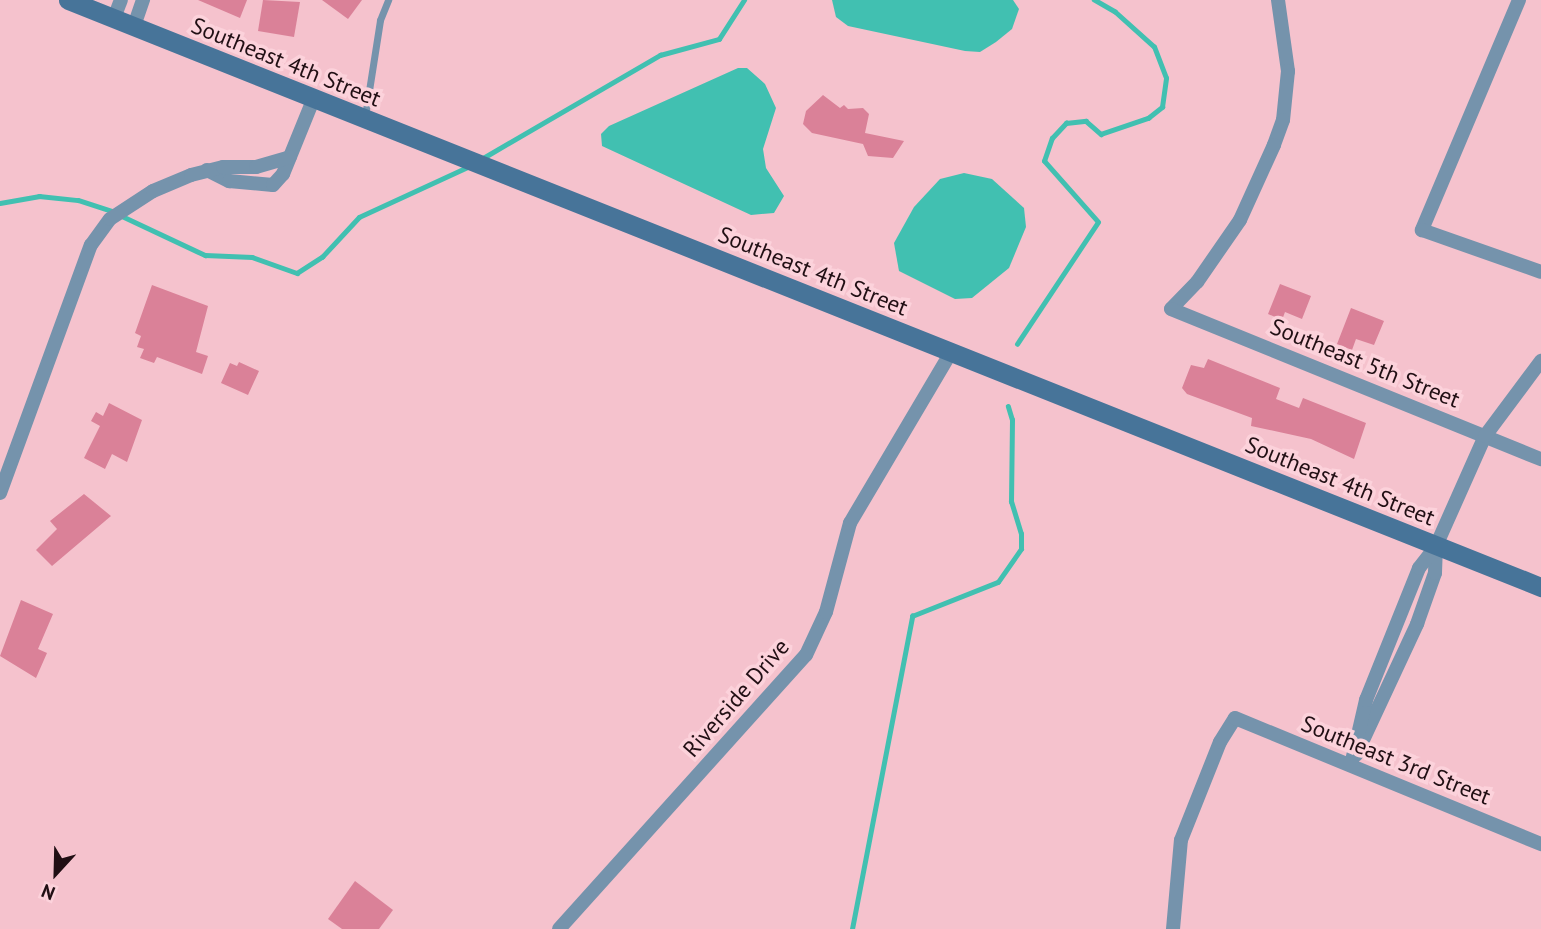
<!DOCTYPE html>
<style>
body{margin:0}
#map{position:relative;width:1541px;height:929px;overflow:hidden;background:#f5c2cd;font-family:"PT Sans",sans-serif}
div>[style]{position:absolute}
.water>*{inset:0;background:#41c0b1}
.stream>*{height:4.5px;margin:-2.25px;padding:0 2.25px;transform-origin:2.25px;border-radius:2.25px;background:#41c0b1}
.building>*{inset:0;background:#da8198}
.lane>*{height:7px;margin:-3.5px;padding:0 3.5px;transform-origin:3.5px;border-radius:3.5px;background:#7593ac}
.street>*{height:14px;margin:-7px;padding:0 7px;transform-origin:7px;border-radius:7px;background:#7593ac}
.secondary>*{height:19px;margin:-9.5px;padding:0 9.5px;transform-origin:9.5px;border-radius:9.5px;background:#477499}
span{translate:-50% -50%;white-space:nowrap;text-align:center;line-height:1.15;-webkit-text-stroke:7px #fcd2db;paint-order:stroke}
.street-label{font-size:23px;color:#210f14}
.north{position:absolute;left:21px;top:838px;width:70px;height:70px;-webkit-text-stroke:5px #fcd2db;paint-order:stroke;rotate:202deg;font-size:19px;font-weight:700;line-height:28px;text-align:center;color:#210f14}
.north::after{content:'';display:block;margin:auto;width:24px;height:32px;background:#210f14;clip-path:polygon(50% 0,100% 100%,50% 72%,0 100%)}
</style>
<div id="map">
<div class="water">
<i style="clip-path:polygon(832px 0,1013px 0,1019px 9px,1012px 29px,996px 42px,980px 52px,965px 51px,848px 26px,836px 17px)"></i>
<i style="clip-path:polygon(738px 68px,747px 68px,765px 84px,776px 108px,763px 149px,766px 168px,784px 196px,774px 213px,751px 215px,602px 146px,601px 134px,609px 126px)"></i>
<i style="clip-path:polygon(964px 173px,992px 179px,1024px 208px,1026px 227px,1009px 268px,972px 298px,955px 299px,899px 271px,894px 243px,914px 207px,940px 179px)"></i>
</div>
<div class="stream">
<i style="left:483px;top:158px;width:205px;rotate:-30.2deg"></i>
<i style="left:660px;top:55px;width:61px;rotate:-15.2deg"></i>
<i style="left:719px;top:39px;width:46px;rotate:-57.3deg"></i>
<i style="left:0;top:203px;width:40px;rotate:-10deg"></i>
<i style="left:39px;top:196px;width:39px;rotate:6deg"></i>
<i style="left:78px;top:200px;width:39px;rotate:18deg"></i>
<i style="left:122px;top:216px;width:92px;rotate:25.2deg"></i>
<i style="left:205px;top:255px;width:47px;rotate:2.4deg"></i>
<i style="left:252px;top:257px;width:48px;rotate:19.6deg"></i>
<i style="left:297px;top:273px;width:30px;rotate:-33deg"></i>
<i style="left:322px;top:257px;width:54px;rotate:-47.2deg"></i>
<i style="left:359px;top:217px;width:122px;rotate:-24.7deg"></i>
<i style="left:1017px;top:344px;width:146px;rotate:-56.4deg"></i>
<i style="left:1098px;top:222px;width:81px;rotate:-131.5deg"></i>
<i style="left:1044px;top:161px;width:24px;rotate:-71deg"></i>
<i style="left:1052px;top:138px;width:21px;rotate:-47deg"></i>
<i style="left:1066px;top:123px;width:20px;rotate:-6deg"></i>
<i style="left:1086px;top:121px;width:20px;rotate:41deg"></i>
<i style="left:1101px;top:134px;width:50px;rotate:-18.8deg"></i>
<i style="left:1148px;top:118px;width:18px;rotate:-38deg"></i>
<i style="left:1162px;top:107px;width:29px;rotate:-82deg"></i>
<i style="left:1166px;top:78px;width:33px;rotate:-111deg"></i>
<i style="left:1154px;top:47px;width:52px;rotate:-138.1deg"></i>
<i style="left:1115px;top:12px;width:24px;rotate:-150deg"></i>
<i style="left:852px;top:929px;width:319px;rotate:-79.1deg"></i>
<i style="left:912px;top:616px;width:92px;rotate:-21.6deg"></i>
<i style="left:998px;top:582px;width:40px;rotate:-55.1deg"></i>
<i style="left:1021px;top:549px;width:15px;rotate:-90deg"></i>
<i style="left:1021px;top:534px;width:34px;rotate:-107deg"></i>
<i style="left:1011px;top:502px;width:82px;rotate:-89.3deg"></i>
<i style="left:1012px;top:420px;width:14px;rotate:-107deg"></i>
</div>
<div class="building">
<i style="clip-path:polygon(198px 0,247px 0,240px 18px)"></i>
<i style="clip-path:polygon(263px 0,300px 2px,294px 37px,258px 31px)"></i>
<i style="clip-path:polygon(322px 0,362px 0,348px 19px)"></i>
<i style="clip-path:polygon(823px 95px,840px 108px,844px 105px,848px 109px,863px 108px,869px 114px,865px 133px,904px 141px,893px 158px,868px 156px,863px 144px,812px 133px,803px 124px,806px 111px)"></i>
<i style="clip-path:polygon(1280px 284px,1311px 296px,1302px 319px,1285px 312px,1282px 320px,1268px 314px)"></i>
<i style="clip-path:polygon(152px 285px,208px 306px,196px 352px,208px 356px,202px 374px,157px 357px,154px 363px,140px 358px,144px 349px,137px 347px,141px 336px,135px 333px)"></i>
<i style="clip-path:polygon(1351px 308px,1384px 321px,1374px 345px,1356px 339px,1352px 350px,1337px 344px)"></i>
<i style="clip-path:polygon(1208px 359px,1280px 388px,1276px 399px,1299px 408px,1303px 398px,1366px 423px,1354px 459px,1311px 439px,1251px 426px,1252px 418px,1187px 394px,1182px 388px,1191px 365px,1204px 368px)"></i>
<i style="clip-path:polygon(239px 362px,259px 371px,248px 395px,221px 383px,230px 363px,237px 366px)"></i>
<i style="clip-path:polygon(109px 403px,142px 420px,127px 462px,112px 454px,105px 469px,84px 458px,100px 426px,91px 421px,96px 412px,103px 416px)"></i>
<i style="clip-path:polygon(84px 494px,111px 516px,52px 566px,36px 550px,57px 529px,50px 521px)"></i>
<i style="clip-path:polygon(21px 600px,53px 614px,38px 649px,47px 653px,36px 678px,0 656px)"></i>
<i style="clip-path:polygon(355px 881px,393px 910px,379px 929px,342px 929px,328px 919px)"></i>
</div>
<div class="lane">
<i style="left:365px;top:116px;width:97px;rotate:-81.1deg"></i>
<i style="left:380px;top:20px;width:22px;rotate:-68deg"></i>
</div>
<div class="street">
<i style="left:1278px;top:0;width:72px;rotate:82deg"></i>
<i style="left:1288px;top:71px;width:49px;rotate:95.8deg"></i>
<i style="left:1283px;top:120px;width:27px;rotate:110deg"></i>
<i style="left:1274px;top:145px;width:82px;rotate:114.4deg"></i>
<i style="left:1240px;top:220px;width:75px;rotate:124.7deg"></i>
<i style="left:1197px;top:282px;width:37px;rotate:134deg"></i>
<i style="left:1171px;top:309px;width:399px;rotate:22.1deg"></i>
<i style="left:1519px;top:0;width:250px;rotate:112.9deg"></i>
<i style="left:1422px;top:230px;width:126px;rotate:19.4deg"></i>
<i style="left:114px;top:18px;width:19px;rotate:-69deg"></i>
<i style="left:134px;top:26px;width:28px;rotate:-71deg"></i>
<i style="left:207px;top:170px;width:25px;rotate:27deg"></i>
<i style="left:229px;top:181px;width:44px;rotate:5.2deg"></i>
<i style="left:273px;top:185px;width:15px;rotate:-48deg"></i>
<i style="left:283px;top:174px;width:80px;rotate:-67.9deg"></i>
<i style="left:0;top:493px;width:264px;rotate:-69.9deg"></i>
<i style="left:91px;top:245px;width:32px;rotate:-54deg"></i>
<i style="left:110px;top:219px;width:51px;rotate:-33.1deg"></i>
<i style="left:153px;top:191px;width:41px;rotate:-22.8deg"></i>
<i style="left:191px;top:175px;width:33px;rotate:-14deg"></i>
<i style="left:223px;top:167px;width:33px"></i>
<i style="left:256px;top:167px;width:35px;rotate:-16deg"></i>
<i style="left:1356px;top:755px;width:145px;rotate:-65deg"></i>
<i style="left:1417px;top:624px;width:54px;rotate:-70.6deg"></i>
<i style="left:1435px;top:573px;width:27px;rotate:-88deg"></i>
<i style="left:1351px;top:765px;width:67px;rotate:-77deg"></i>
<i style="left:1366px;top:700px;width:142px;rotate:-68.1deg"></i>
<i style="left:1419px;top:568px;width:28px;rotate:-52deg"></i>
<i style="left:1436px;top:546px;width:120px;rotate:-66deg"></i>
<i style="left:1485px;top:436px;width:94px;rotate:-53.3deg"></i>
<i style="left:559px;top:929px;width:369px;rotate:-48deg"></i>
<i style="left:806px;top:655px;width:47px;rotate:-65.1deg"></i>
<i style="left:826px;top:612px;width:92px;rotate:-74.9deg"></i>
<i style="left:850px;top:523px;width:199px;rotate:-59.4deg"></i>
<i style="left:1173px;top:929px;width:89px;rotate:-84.9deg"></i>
<i style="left:1181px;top:840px;width:105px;rotate:-68.3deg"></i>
<i style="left:1220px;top:742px;width:28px;rotate:-58deg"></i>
<i style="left:1235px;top:718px;width:331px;rotate:22.4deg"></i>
</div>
<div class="secondary">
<i style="left:68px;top:0;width:1586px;rotate:21.73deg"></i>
</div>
<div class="street-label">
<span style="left:286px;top:62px;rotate:22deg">Southeast 4th Street</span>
<span style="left:813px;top:271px;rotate:22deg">Southeast 4th Street</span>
<span style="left:1365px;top:363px;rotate:22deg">Southeast 5th Street</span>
<span style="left:1340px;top:481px;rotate:22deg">Southeast 4th Street</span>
<span style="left:736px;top:698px;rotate:-49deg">Riverside Drive</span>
<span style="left:1396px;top:760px;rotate:22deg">Southeast 3rd Street</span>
</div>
<div class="north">N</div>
</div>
